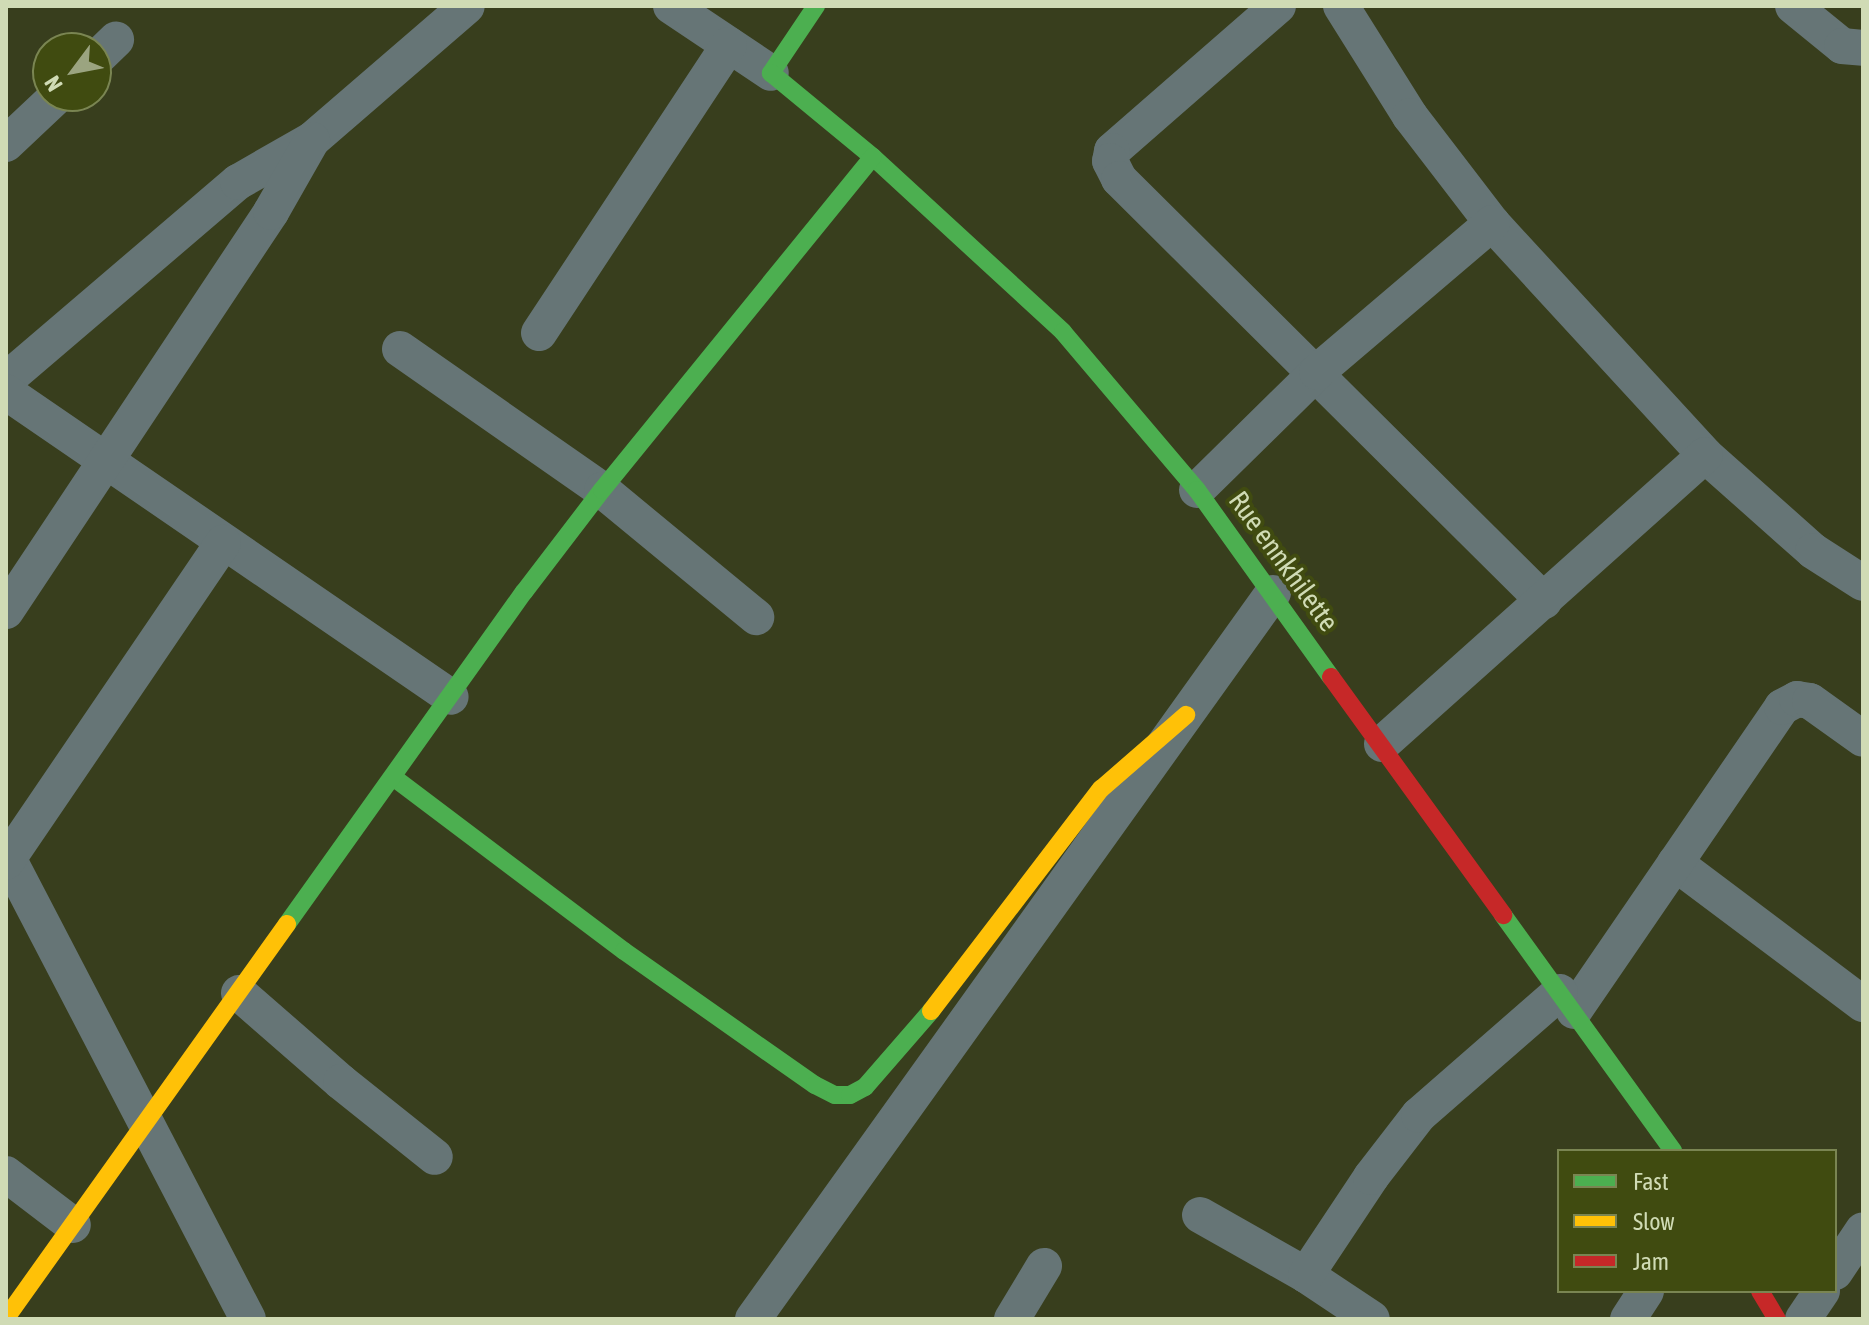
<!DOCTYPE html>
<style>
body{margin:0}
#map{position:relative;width:1869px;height:1325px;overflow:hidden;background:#383e1d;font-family:"Asap Condensed",sans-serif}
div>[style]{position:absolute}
.street>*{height:36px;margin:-18px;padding:0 18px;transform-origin:18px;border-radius:18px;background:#667576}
.fast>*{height:18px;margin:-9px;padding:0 9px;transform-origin:9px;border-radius:9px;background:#4caf50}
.slow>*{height:18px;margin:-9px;padding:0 9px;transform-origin:9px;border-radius:9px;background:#ffc107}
.jam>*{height:18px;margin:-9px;padding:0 9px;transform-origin:9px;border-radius:9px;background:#c62828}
span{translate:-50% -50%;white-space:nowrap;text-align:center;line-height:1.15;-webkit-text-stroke:8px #404b10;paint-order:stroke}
.street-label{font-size:28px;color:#d0dbb5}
.frame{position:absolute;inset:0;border:8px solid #d0dbb5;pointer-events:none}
.legend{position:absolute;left:1557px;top:1149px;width:280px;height:144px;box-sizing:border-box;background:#404b10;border:2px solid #7a8552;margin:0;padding:10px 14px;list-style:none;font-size:24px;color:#d0dbb5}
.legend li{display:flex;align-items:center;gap:16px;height:40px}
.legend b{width:40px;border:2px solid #7a8552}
.north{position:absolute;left:32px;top:32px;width:80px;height:80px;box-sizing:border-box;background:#404b10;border:2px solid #7a8552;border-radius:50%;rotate:238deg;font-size:22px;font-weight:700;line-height:32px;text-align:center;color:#d0dbb5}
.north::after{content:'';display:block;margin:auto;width:28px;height:36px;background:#9ba480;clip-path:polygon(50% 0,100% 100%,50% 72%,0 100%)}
</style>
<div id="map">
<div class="street">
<i style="left:671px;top:6px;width:120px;rotate:33.8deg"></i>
<i style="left:1278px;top:6px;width:220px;rotate:138.9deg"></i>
<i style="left:1112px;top:151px;width:10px;rotate:101deg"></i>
<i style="left:1110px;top:161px;width:20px;rotate:63deg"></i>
<i style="left:1119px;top:179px;width:599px;rotate:44.8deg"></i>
<i style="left:1341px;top:6px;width:130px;rotate:57.9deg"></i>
<i style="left:1410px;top:116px;width:135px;rotate:52.5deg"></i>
<i style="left:1492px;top:223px;width:315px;rotate:47.4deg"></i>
<i style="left:1705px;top:455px;width:144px;rotate:41.6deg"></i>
<i style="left:1813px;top:551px;width:59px;rotate:32.6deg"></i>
<i style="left:1793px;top:6px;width:63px;rotate:39.2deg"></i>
<i style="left:1842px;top:46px;width:21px;rotate:5deg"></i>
<i style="left:96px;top:59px;width:28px;rotate:-44deg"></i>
<i style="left:6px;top:144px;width:70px;rotate:-43.3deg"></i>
<i style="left:539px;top:333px;width:345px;rotate:-56.6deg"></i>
<i style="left:400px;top:349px;width:246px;rotate:34.9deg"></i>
<i style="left:602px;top:490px;width:200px;rotate:39.5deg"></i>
<i style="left:6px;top:380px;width:305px;rotate:-40.5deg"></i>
<i style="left:238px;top:182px;width:86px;rotate:-29.8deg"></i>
<i style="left:313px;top:139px;width:203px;rotate:-40.8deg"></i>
<i style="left:6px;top:392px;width:539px;rotate:34.43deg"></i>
<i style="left:1197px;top:490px;width:168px;rotate:-44.5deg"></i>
<i style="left:1317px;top:372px;width:230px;rotate:-40.4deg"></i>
<i style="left:6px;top:611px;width:479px;rotate:-56.4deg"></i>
<i style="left:271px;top:212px;width:83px;rotate:-60.3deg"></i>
<i style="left:1382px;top:744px;width:433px;rotate:-41.8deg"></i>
<i style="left:6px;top:854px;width:524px;rotate:62.51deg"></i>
<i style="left:6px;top:862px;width:386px;rotate:-55.8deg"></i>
<i style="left:1675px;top:863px;width:235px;rotate:36.9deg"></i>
<i style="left:239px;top:993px;width:135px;rotate:41.1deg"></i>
<i style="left:341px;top:1082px;width:120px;rotate:38.6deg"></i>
<i style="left:1574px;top:1011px;width:368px;rotate:-55.6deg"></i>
<i style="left:1782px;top:707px;width:17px;rotate:-28deg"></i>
<i style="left:1797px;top:699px;width:13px;rotate:9deg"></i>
<i style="left:1810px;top:701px;width:65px;rotate:35.6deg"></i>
<i style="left:6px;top:1174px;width:84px;rotate:37.3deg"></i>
<i style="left:1200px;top:1215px;width:122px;rotate:29.5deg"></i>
<i style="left:1306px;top:1275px;width:79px;rotate:33.7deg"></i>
<i style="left:1835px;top:1272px;width:50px;rotate:-56.3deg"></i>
<i style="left:1306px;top:1275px;width:118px;rotate:-56.4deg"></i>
<i style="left:1371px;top:1177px;width:78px;rotate:-52.3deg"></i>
<i style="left:1419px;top:1115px;width:187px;rotate:-41.1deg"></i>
<i style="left:753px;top:1319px;width:893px;rotate:-54.39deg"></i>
<i style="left:1012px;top:1319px;width:62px;rotate:-58.9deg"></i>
<i style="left:1628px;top:1319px;width:33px;rotate:-57deg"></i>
<i style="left:1803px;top:1319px;width:34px;rotate:-56deg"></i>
</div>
<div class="fast">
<i style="left:816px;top:6px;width:81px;rotate:123.9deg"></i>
<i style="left:771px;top:73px;width:132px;rotate:39.5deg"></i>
<i style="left:873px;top:157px;width:258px;rotate:42.6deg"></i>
<i style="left:1063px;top:332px;width:207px;rotate:49.7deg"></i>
<i style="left:1197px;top:490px;width:230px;rotate:54.4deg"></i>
<i style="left:393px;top:777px;width:289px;rotate:37deg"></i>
<i style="left:624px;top:951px;width:233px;rotate:35.1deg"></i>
<i style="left:815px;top:1085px;width:22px;rotate:27deg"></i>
<i style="left:835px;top:1095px;width:15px"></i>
<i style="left:850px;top:1095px;width:17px;rotate:-28deg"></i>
<i style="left:865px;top:1087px;width:101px;rotate:-49deg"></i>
<i style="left:1503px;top:915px;width:291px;rotate:54.2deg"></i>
<i style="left:287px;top:924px;width:408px;rotate:-54.5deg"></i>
<i style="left:524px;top:592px;width:128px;rotate:-52.6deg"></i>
<i style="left:602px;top:490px;width:429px;rotate:-50.9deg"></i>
</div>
<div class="slow">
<i style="left:931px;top:1011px;width:280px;rotate:-52.6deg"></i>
<i style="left:1101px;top:789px;width:113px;rotate:-41deg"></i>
<i style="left:6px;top:1318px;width:484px;rotate:-54.5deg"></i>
</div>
<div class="jam">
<i style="left:1331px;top:677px;width:294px;rotate:54.1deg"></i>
<i style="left:1760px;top:1291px;width:33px;rotate:59deg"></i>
</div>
<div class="street-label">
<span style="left:1284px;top:561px;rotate:54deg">Rue ennkhilette</span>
</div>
<div class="frame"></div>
<ul class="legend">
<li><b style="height:10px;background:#4caf50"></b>Fast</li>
<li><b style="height:10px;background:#ffc107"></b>Slow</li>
<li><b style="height:10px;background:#c62828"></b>Jam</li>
</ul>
<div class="north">N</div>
</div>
